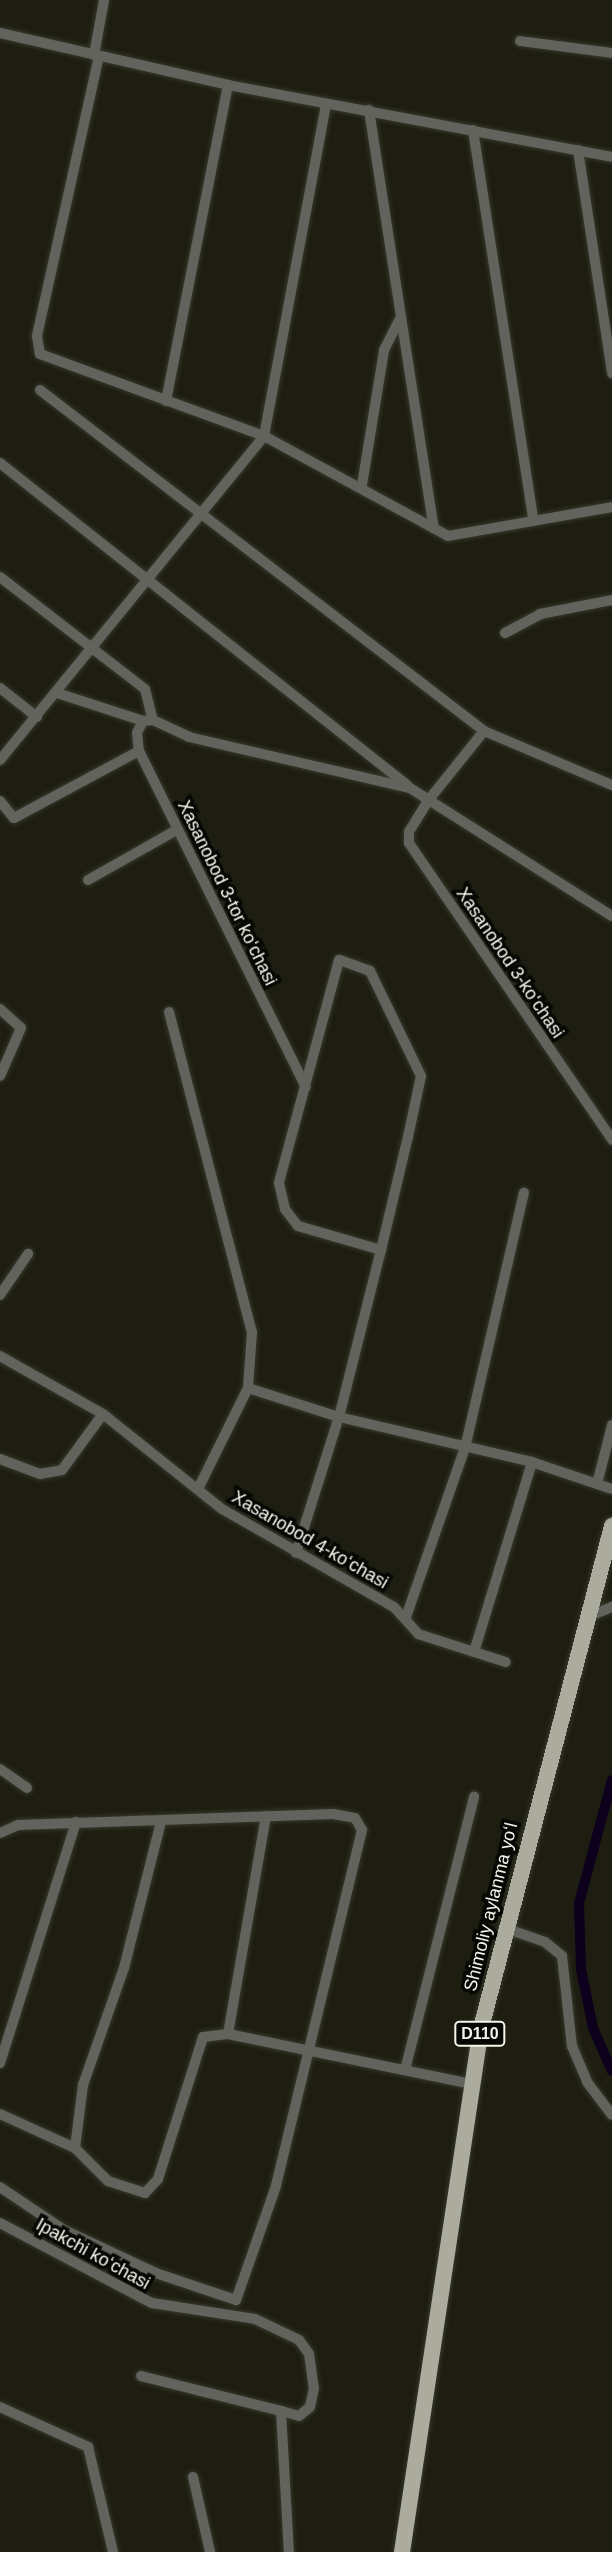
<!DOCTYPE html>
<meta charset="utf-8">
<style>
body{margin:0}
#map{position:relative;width:612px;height:2552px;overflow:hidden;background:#1d1d11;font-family:Arial,sans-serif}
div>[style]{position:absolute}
.canal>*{height:10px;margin:-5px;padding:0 5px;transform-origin:5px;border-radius:5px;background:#0c001d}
.roads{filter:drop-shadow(0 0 2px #37372b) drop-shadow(0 0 2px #37372b)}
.street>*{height:10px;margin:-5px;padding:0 5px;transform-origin:5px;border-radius:5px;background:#63635d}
.primary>*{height:16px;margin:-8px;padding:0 8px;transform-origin:8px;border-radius:8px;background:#abac9e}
span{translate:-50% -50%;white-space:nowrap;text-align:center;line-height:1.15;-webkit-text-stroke:7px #070703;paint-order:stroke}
.shield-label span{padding:2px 5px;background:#070703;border:2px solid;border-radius:5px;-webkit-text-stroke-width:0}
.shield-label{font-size:16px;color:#f5f5ed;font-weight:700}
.street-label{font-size:18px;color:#f5f5ed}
</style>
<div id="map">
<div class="canal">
<i style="left:612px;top:1780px;width:127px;rotate:105deg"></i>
<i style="left:579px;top:1903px;width:66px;rotate:88.3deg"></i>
<i style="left:581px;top:1969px;width:60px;rotate:78.5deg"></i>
<i style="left:593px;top:2028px;width:47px;rotate:66.2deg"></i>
</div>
<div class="roads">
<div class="street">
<i style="left:0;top:33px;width:234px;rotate:12.8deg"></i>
<i style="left:228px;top:85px;width:391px;rotate:10.6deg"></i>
<i style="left:520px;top:41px;width:93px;rotate:7.4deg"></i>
<i style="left:94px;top:55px;width:56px;rotate:-79.7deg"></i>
<i style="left:99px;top:56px;width:287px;rotate:102.5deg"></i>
<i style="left:37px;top:336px;width:18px;rotate:81deg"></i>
<i style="left:40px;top:354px;width:239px;rotate:20.1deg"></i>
<i style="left:264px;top:436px;width:209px;rotate:28.5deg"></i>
<i style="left:448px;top:536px;width:167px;rotate:-10deg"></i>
<i style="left:369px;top:110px;width:423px;rotate:81.2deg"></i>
<i style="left:473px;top:130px;width:393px;rotate:81.2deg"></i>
<i style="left:578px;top:150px;width:226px;rotate:81.3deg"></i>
<i style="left:40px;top:390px;width:560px;rotate:37.52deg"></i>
<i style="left:484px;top:731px;width:139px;rotate:22.9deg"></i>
<i style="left:166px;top:401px;width:322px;rotate:-78.9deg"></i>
<i style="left:0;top:463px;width:519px;rotate:38.35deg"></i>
<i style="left:362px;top:485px;width:137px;rotate:-80.7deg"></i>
<i style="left:384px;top:350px;width:35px;rotate:-63deg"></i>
<i style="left:0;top:577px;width:183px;rotate:37.7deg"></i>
<i style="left:145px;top:689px;width:32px;rotate:76deg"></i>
<i style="left:153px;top:720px;width:40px;rotate:25deg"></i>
<i style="left:189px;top:737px;width:227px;rotate:13deg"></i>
<i style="left:410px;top:788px;width:239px;rotate:32.4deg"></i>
<i style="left:505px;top:633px;width:40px;rotate:-28deg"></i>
<i style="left:540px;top:614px;width:73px;rotate:-11deg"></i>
<i style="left:0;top:688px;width:47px;rotate:38.1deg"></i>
<i style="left:57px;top:693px;width:90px;rotate:18deg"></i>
<i style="left:153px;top:720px;width:10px;rotate:174deg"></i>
<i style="left:143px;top:721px;width:13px;rotate:117deg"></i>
<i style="left:137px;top:733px;width:18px;rotate:84deg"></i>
<i style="left:139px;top:751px;width:375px;rotate:63.6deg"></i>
<i style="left:484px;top:731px;width:90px;rotate:128.7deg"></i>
<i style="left:428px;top:801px;width:36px;rotate:122deg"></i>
<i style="left:409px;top:832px;width:11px;rotate:90deg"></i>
<i style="left:409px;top:843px;width:360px;rotate:55.6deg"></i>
<i style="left:0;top:760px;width:418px;rotate:-50.8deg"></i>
<i style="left:264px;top:436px;width:338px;rotate:-79.4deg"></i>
<i style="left:0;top:801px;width:22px;rotate:51deg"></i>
<i style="left:14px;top:818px;width:142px;rotate:-28.2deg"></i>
<i style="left:88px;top:880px;width:103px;rotate:-29.5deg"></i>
<i style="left:0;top:1009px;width:28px;rotate:42deg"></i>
<i style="left:21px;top:1028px;width:52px;rotate:113.6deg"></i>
<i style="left:169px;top:1012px;width:331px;rotate:75.5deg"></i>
<i style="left:252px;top:1332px;width:56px;rotate:94.1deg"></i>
<i style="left:0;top:1295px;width:50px;rotate:-55.7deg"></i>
<i style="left:0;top:1356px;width:118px;rotate:29.4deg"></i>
<i style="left:103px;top:1414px;width:152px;rotate:38.6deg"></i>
<i style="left:222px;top:1509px;width:198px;rotate:29.7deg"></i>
<i style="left:394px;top:1607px;width:36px;rotate:48deg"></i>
<i style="left:418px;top:1634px;width:92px;rotate:17.7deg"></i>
<i style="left:0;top:1459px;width:43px;rotate:20.6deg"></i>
<i style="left:40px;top:1474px;width:22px;rotate:-10deg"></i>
<i style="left:62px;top:1470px;width:69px;rotate:-53.8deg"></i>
<i style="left:597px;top:1484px;width:61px;rotate:-75.7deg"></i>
<i style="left:198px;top:1489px;width:113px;rotate:-63.7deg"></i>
<i style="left:248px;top:1388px;width:96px;rotate:17.7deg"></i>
<i style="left:339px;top:1417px;width:198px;rotate:13.1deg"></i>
<i style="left:296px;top:1553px;width:143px;rotate:-72.5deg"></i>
<i style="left:339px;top:1417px;width:172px;rotate:-75.9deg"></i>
<i style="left:381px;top:1250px;width:116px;rotate:-76.6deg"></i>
<i style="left:408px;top:1137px;width:62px;rotate:-78deg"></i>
<i style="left:421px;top:1076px;width:117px;rotate:-115.9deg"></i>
<i style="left:370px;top:971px;width:33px;rotate:-160deg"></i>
<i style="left:339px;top:960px;width:231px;rotate:105.1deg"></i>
<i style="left:279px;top:1183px;width:27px;rotate:77deg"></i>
<i style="left:285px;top:1209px;width:21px;rotate:53deg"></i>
<i style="left:298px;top:1226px;width:86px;rotate:16.1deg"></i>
<i style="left:406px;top:1617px;width:179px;rotate:-70.8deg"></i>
<i style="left:465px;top:1448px;width:262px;rotate:-77deg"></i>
<i style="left:588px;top:1617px;width:26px;rotate:-23deg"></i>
<i style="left:474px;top:1652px;width:199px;rotate:-73deg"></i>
<i style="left:532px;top:1462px;width:84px;rotate:18.6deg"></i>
<i style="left:0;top:1769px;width:33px;rotate:35deg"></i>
<i style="left:266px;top:1816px;width:221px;rotate:99.9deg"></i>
<i style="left:228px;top:2034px;width:248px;rotate:11.6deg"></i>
<i style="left:0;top:1833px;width:20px;rotate:-24deg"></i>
<i style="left:18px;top:1825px;width:315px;rotate:-2deg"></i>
<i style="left:333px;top:1814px;width:22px;rotate:10deg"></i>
<i style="left:355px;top:1818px;width:14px;rotate:60deg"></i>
<i style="left:362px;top:1830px;width:366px;rotate:103.6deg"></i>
<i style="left:276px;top:2186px;width:121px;rotate:109.3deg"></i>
<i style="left:236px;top:2300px;width:84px;rotate:-161.4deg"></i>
<i style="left:156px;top:2273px;width:102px;rotate:-154.9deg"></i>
<i style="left:64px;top:2230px;width:77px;rotate:-146.1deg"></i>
<i style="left:505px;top:1928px;width:42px;rotate:19.3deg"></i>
<i style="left:545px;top:1942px;width:22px;rotate:39deg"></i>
<i style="left:562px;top:1956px;width:91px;rotate:83.7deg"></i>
<i style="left:572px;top:2046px;width:39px;rotate:67deg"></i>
<i style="left:587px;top:2082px;width:41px;rotate:52.9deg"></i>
<i style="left:0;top:2063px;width:253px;rotate:-72.5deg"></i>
<i style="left:405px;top:2070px;width:282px;rotate:-75.8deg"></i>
<i style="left:0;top:2114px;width:82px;rotate:24.4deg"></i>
<i style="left:75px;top:2148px;width:47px;rotate:45deg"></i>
<i style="left:108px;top:2181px;width:39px;rotate:18deg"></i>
<i style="left:145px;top:2193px;width:19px;rotate:-47deg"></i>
<i style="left:158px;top:2179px;width:149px;rotate:-72.4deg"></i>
<i style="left:203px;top:2037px;width:25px;rotate:-7deg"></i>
<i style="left:75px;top:2148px;width:64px;rotate:-82.8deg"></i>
<i style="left:83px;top:2085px;width:124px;rotate:-70.7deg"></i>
<i style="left:124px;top:1968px;width:151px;rotate:-75.8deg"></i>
<i style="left:0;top:2223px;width:172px;rotate:27.8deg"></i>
<i style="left:152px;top:2303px;width:104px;rotate:8.8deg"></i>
<i style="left:255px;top:2319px;width:49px;rotate:25.5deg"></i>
<i style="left:299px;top:2340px;width:17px;rotate:54deg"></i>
<i style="left:309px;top:2354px;width:34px;rotate:82deg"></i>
<i style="left:314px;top:2388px;width:19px;rotate:102deg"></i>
<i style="left:310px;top:2407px;width:14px;rotate:141deg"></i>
<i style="left:299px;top:2416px;width:19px;rotate:-164deg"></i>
<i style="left:281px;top:2411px;width:141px;rotate:86.8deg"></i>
<i style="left:141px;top:2376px;width:144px;rotate:14deg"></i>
<i style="left:0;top:2407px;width:97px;rotate:24.4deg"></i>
<i style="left:88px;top:2447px;width:108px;rotate:76.6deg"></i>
<i style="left:193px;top:2477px;width:77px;rotate:77.2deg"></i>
</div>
<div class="primary">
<i style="left:402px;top:2552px;width:530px;rotate:-81.43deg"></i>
<i style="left:481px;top:2028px;width:519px;rotate:-75.37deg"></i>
</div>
</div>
<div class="shield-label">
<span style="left:480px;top:2034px">D110</span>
</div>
<div class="street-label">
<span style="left:227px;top:893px;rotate:64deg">Xasanobod 3-tor koʻchasi</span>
<span style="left:510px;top:963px;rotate:56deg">Xasanobod 3-koʻchasi</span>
<span style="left:310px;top:1540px;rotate:30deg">Xasanobod 4-koʻchasi</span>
<span style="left:491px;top:1907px;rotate:-76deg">Shimoliy aylanma yoʻl</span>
<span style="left:93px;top:2254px;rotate:29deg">Ipakchi koʻchasi</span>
</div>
</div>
